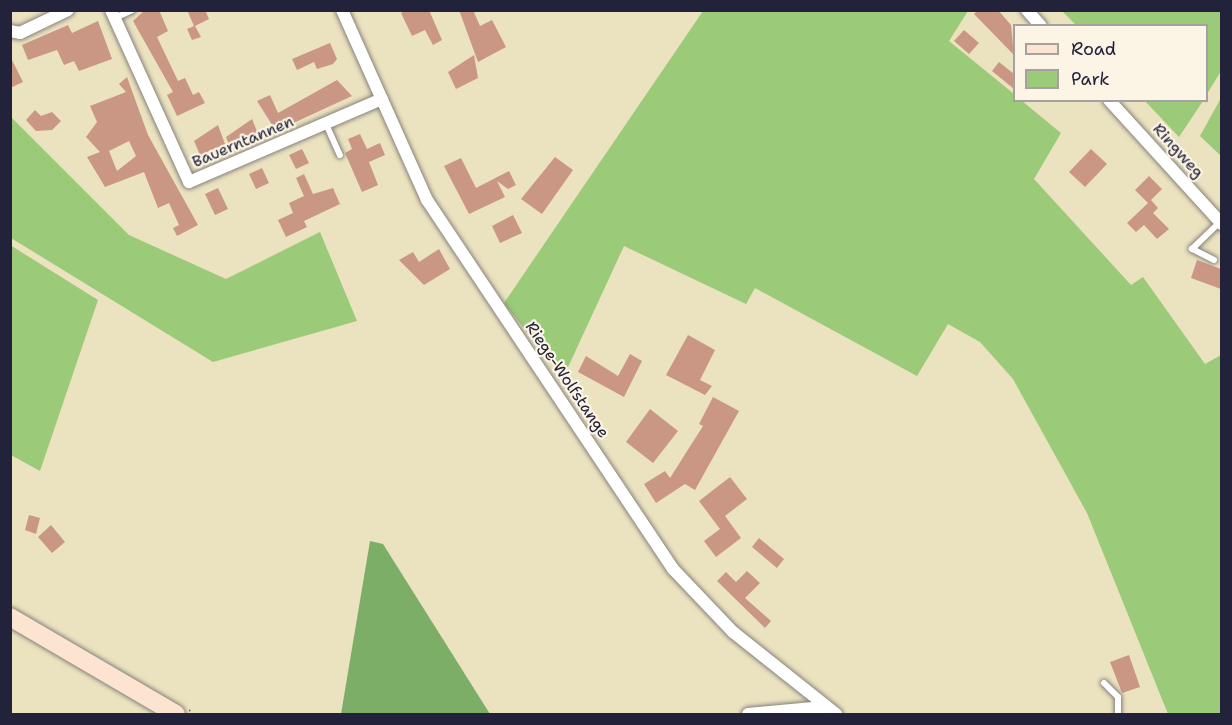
<!DOCTYPE html>
<style>
body{margin:0}
#map{position:relative;width:1232px;height:725px;overflow:hidden;background:#ebe2bf;font-family:"Shantell Sans",sans-serif}
div>[style]{position:absolute}
.green>*{inset:0;background:#9bca78}
.forest>*{inset:0;background:#7cae68}
.building>*{inset:0;background:#cb9785}
.path>*{height:2px;margin-top:-1px;transform-origin:0;background:repeating-linear-gradient(90deg,#86827d 0 1.5px,transparent 0 6px)}
.roads{filter:drop-shadow(0 0 2px #86827d) drop-shadow(0 0 2px #86827d)}
.lane>*{height:6px;margin:-3px;padding:0 3px;transform-origin:3px;border-radius:3px;background:#fff}
.street>*{height:12px;margin:-6px;padding:0 6px;transform-origin:6px;border-radius:6px;background:#fff}
.secondary>*{height:18px;margin:-9px;padding:0 9px;transform-origin:9px;border-radius:9px;background:#fde4d1}
span{translate:-50% -50%;white-space:nowrap;text-align:center;line-height:1.15;-webkit-text-stroke:4.5px #fcf5e5;paint-order:stroke}
.street-label{font-size:16px;color:#22223b}
.frame{position:absolute;inset:0;border:12px solid #22223b;pointer-events:none}
.legend{position:absolute;left:1013px;top:24px;width:195px;height:78px;box-sizing:border-box;background:#fcf5e5;border:2px solid #a5a1a1;margin:0;padding:8px 10px;list-style:none;font-size:18px;color:#22223b}
.legend li{display:flex;align-items:center;gap:12px;height:30px}
.legend b{width:30px;border:2px solid #a5a1a1}
</style>
<div id="map">
<div class="green">
<i style="clip-path:polygon(703px 11px,968px 11px,949px 41px,1014px 94px,1014px 100px,1022px 101px,1061px 133px,1034px 179px,1131px 285px,1143px 277px,1205px 364px,1221px 355px,1221px 714px,1168px 714px,1087px 513px,1013px 379px,980px 342px,948px 324px,917px 376px,755px 288px,746px 304px,624px 246px,563px 378px,504px 303px)"></i>
<i style="clip-path:polygon(1062px 11px,1221px 11px,1221px 71px,1207px 94px,1206px 26px,1076px 25px)"></i>
<i style="clip-path:polygon(1221px 98px,1221px 156px,1200px 136px)"></i>
<i style="clip-path:polygon(1145px 101px,1203px 101px,1179px 137px)"></i>
<i style="clip-path:polygon(11px 117px,129px 235px,226px 279px,320px 232px,357px 321px,213px 362px,11px 238px)"></i>
<i style="clip-path:polygon(10px 245px,98px 300px,40px 471px,11px 455px)"></i>
</div>
<div class="forest">
<i style="clip-path:polygon(370px 541px,383px 544px,490px 714px,341px 714px)"></i>
</div>
<div class="building">
<i style="clip-path:polygon(145px 10px,159px 10px,168px 31px,157px 37px,178px 81px,185px 78px,193px 95px,199px 92px,205px 103px,177px 116px,167px 95px,173px 92px,133px 21px)"></i>
<i style="clip-path:polygon(187px 10px,205px 10px,209px 19px,195px 26px,201px 37px,192px 40px,187px 29px,194px 26px)"></i>
<i style="clip-path:polygon(407px 10px,429px 10px,442px 40px,433px 45px,425px 30px,412px 36px,401px 13px)"></i>
<i style="clip-path:polygon(459px 10px,473px 10px,480px 26px,492px 20px,506px 47px,478px 62px)"></i>
<i style="clip-path:polygon(978px 10px,998px 10px,1011px 25px,1014px 55px,974px 14px)"></i>
<i style="clip-path:polygon(98px 21px,112px 59px,79px 71px,74px 61px,64px 65px,57px 50px,28px 60px,22px 45px,68px 25px,72px 33px)"></i>
<i style="clip-path:polygon(964px 30px,979px 43px,969px 54px,954px 41px)"></i>
<i style="clip-path:polygon(330px 43px,337px 59px,333px 64px,317px 69px,314px 62px,297px 70px,292px 59px)"></i>
<i style="clip-path:polygon(474px 55px,478px 78px,456px 89px,448px 72px)"></i>
<i style="clip-path:polygon(10px 56px,23px 82px,10px 88px)"></i>
<i style="clip-path:polygon(999px 62px,1014px 74px,1014px 89px,992px 71px)"></i>
<i style="clip-path:polygon(evenodd,127px 77px,148px 135px,198px 225px,177px 236px,173px 228px,179px 225px,169px 203px,158px 208px,144px 172px,105px 187px,87px 157px,100px 152px,86px 137px,97px 122px,90px 106px,126px 92px,119px 84px,127px 77px,129px 141px,136px 156px,117px 171px,109px 151px,129px 141px)"></i>
<i style="clip-path:polygon(337px 80px,352px 96px,276px 131px,257px 101px,270px 95px,278px 113px)"></i>
<i style="clip-path:polygon(35px 110px,41px 116px,52px 112px,61px 121px,52px 130px,36px 131px,26px 120px)"></i>
<i style="clip-path:polygon(252px 119px,261px 141px,230px 147px,226px 137px)"></i>
<i style="clip-path:polygon(218px 125px,225px 144px,200px 155px,194px 141px)"></i>
<i style="clip-path:polygon(360px 134px,367px 149px,380px 143px,385px 155px,369px 162px,378px 185px,362px 192px,345px 153px,352px 149px,348px 139px)"></i>
<i style="clip-path:polygon(302px 149px,309px 163px,296px 169px,289px 155px)"></i>
<i style="clip-path:polygon(1091px 149px,1107px 164px,1085px 187px,1069px 172px)"></i>
<i style="clip-path:polygon(555px 157px,573px 170px,542px 214px,521px 199px)"></i>
<i style="clip-path:polygon(461px 158px,476px 188px,509px 171px,516px 185px,508px 189px,497px 181px,505px 197px,469px 214px,444px 166px)"></i>
<i style="clip-path:polygon(262px 168px,269px 183px,256px 189px,249px 174px)"></i>
<i style="clip-path:polygon(304px 174px,313px 194px,333px 188px,340px 204px,304px 221px,307px 227px,286px 237px,278px 220px,293px 213px,289px 203px,304px 196px,296px 178px)"></i>
<i style="clip-path:polygon(1149px 176px,1162px 189px,1151px 200px,1158px 208px,1153px 213px,1169px 229px,1157px 239px,1144px 225px,1136px 232px,1127px 223px,1148px 203px,1135px 190px)"></i>
<i style="clip-path:polygon(218px 188px,228px 209px,215px 215px,205px 194px)"></i>
<i style="clip-path:polygon(513px 215px,522px 233px,500px 243px,492px 226px)"></i>
<i style="clip-path:polygon(439px 249px,450px 269px,424px 285px,399px 260px,413px 252px,419px 262px)"></i>
<i style="clip-path:polygon(1197px 260px,1221px 269px,1221px 289px,1191px 278px)"></i>
<i style="clip-path:polygon(688px 335px,715px 350px,700px 380px,712px 386px,705px 395px,666px 375px)"></i>
<i style="clip-path:polygon(630px 354px,642px 361px,624px 397px,578px 372px,586px 356px,618px 376px)"></i>
<i style="clip-path:polygon(713px 397px,739px 411px,695px 490px,685px 484px,656px 503px,644px 484px,665px 471px,670px 478px,703px 426px,699px 424px)"></i>
<i style="clip-path:polygon(650px 409px,678px 431px,653px 463px,626px 442px)"></i>
<i style="clip-path:polygon(730px 477px,747px 499px,725px 516px,741px 538px,716px 557px,704px 541px,720px 529px,699px 501px)"></i>
<i style="clip-path:polygon(29px 515px,40px 518px,36px 534px,25px 530px)"></i>
<i style="clip-path:polygon(51px 525px,65px 542px,52px 553px,38px 537px)"></i>
<i style="clip-path:polygon(759px 538px,784px 559px,777px 568px,752px 547px)"></i>
<i style="clip-path:polygon(747px 571px,760px 583px,745px 598px,771px 621px,765px 628px,717px 581px,726px 572px,736px 582px)"></i>
<i style="clip-path:polygon(1129px 655px,1140px 687px,1122px 693px,1110px 662px)"></i>
</div>
<div class="path">
<i style="left:189px;top:710px;width:6px;rotate:39deg"></i>
</div>
<div class="roads">
<div class="lane">
<i style="left:115px;top:18px;width:19px;rotate:-25deg"></i>
<i style="left:326px;top:124px;width:34px;rotate:66deg"></i>
<i style="left:1214px;top:260px;width:25px;rotate:-153deg"></i>
<i style="left:1192px;top:249px;width:39px;rotate:-44deg"></i>
<i style="left:1104px;top:683px;width:20px;rotate:45deg"></i>
<i style="left:1118px;top:697px;width:17px;rotate:90deg"></i>
</div>
<div class="street">
<i style="left:111px;top:10px;width:189px;rotate:65.6deg"></i>
<i style="left:189px;top:182px;width:210px;rotate:-23.3deg"></i>
<i style="left:342px;top:10px;width:208px;rotate:65.9deg"></i>
<i style="left:427px;top:200px;width:443px;rotate:56.3deg"></i>
<i style="left:673px;top:569px;width:87px;rotate:46.4deg"></i>
<i style="left:733px;top:632px;width:132px;rotate:38.5deg"></i>
<i style="left:1027px;top:10px;width:21px;rotate:49deg"></i>
<i style="left:10px;top:31px;width:10px;rotate:11deg"></i>
<i style="left:20px;top:33px;width:53px;rotate:-25.6deg"></i>
<i style="left:1109px;top:100px;width:168px;rotate:47.7deg"></i>
<i style="left:748px;top:714px;width:76px;rotate:-5.3deg"></i>
</div>
<div class="secondary">
<i style="left:10px;top:617px;width:192px;rotate:30.3deg"></i>
</div>
</div>
<div class="street-label">
<span style="left:243px;top:142px;rotate:-23deg">Bauerntannen</span>
<span style="left:1178px;top:151px;rotate:48deg">Ringweg</span>
<span style="left:567px;top:380px;rotate:56deg">Riege-Wolfstange</span>
</div>
<div class="frame"></div>
<ul class="legend">
<li><b style="height:8px;background:#fde4d1"></b>Road</li>
<li><b style="height:16px;background:#9bca78"></b>Park</li>
</ul>
</div>
